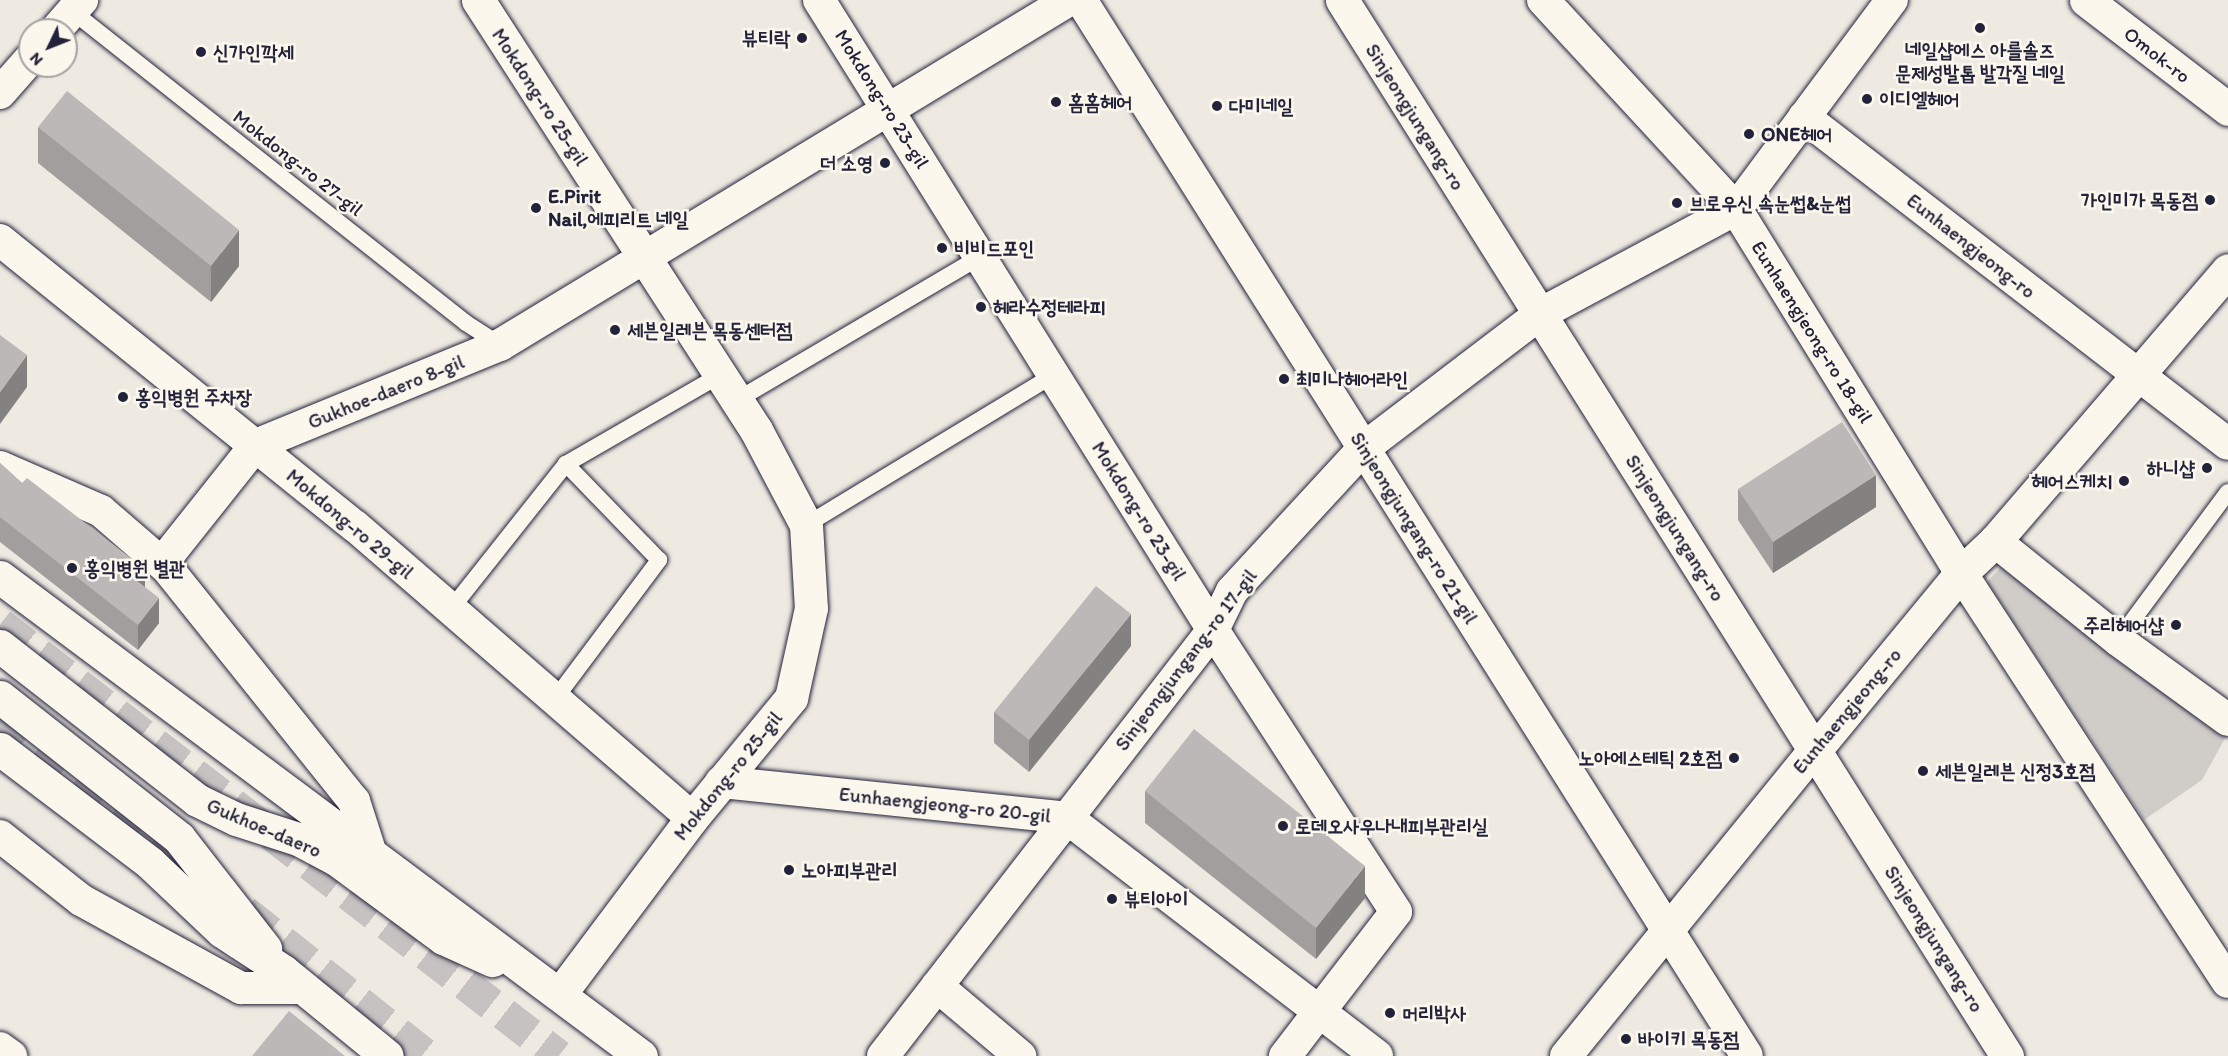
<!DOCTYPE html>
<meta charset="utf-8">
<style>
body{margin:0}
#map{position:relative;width:2228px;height:1056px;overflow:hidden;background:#eeeae2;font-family:Itim,"Poor Story",sans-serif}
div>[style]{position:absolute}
.green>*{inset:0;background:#d0cdc9}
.highway-tunnel>*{height:33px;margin-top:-16.5px;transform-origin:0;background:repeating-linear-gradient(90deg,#c5c2c1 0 33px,transparent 0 49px)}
.roads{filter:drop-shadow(0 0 2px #22223b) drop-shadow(0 0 2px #22223b)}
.lane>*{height:16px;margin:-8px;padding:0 8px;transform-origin:8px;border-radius:8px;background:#fbf7ec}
.street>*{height:32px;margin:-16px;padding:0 16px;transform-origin:16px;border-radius:16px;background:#fbf7ec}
.secondary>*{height:33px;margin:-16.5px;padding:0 16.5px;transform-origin:16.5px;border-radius:16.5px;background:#fbf7ec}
.primary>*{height:33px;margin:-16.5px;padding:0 16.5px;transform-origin:16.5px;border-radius:16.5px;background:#fbf7ec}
.wall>*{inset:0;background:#a29e9e}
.shaded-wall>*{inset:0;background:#848181}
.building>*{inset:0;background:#bcb8b8}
.dots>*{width:16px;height:16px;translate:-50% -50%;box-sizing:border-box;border:3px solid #fbf7ec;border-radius:50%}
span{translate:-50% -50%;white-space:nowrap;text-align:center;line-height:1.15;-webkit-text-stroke:5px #fbf7ec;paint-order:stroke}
.poi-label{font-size:20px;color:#22223b;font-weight:700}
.right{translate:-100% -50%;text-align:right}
.left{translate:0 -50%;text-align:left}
.street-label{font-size:20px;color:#22223b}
.north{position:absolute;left:18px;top:18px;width:60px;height:60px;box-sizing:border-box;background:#fbf7ec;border:2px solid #a4a2a5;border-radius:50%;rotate:227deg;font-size:16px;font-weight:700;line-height:24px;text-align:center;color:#22223b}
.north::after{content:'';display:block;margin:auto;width:21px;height:27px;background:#22223b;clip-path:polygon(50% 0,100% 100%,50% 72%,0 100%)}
</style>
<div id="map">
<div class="green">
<i style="clip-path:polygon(2001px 567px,2228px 733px,2202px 780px,2144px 820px,1987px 582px)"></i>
</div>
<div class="highway-tunnel">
<i style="left:0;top:624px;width:706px;rotate:37.7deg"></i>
<i style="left:0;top:718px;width:259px;rotate:38.4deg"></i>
<i style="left:244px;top:911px;width:233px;rotate:38.4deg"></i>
</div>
<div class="roads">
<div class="lane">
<i style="left:72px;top:11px;width:503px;rotate:38.37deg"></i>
<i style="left:466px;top:323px;width:40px;rotate:32.9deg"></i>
<i style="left:737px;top:400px;width:283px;rotate:-30.5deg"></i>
<i style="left:806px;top:525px;width:290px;rotate:-31.2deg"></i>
<i style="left:451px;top:609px;width:185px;rotate:-51.6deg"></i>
<i style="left:566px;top:464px;width:178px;rotate:-30deg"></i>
<i style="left:2118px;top:640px;width:184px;rotate:-53.4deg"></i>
<i style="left:555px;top:699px;width:174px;rotate:-53.2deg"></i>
<i style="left:659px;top:560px;width:134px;rotate:-134.1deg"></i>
</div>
<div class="street">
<i style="left:819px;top:0;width:743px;rotate:57.98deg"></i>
<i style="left:1213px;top:630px;width:336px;rotate:57deg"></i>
<i style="left:1396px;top:912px;width:182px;rotate:127.6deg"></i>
<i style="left:1081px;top:0;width:1248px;rotate:57.76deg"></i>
<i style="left:1543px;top:0;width:284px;rotate:47.3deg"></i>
<i style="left:1736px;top:209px;width:428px;rotate:58.3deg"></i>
<i style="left:1961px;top:573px;width:488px;rotate:56.9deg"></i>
<i style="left:56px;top:30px;width:40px;rotate:-49deg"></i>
<i style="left:0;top:93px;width:45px;rotate:-48.6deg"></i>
<i style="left:1804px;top:117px;width:535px;rotate:37.64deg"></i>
<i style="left:0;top:240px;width:456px;rotate:38.9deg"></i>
<i style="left:355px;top:526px;width:446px;rotate:40.9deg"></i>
<i style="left:0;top:467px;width:110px;rotate:23.5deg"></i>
<i style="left:101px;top:511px;width:87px;rotate:40.8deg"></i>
<i style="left:167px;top:568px;width:299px;rotate:51.3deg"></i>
<i style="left:354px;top:801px;width:56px;rotate:72.2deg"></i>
<i style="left:1995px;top:541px;width:158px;rotate:38.8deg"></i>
<i style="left:2118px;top:640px;width:136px;rotate:36deg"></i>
<i style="left:162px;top:563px;width:151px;rotate:-51.5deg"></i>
<i style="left:256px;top:445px;width:264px;rotate:-22.3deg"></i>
<i style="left:500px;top:345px;width:665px;rotate:-31.23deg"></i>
<i style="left:721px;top:782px;width:348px;rotate:5.9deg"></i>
<i style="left:1067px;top:818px;width:391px;rotate:37.5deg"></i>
<i style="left:0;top:836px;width:103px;rotate:38.3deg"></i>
<i style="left:81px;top:900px;width:183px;rotate:28.8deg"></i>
<i style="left:241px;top:988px;width:63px"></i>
<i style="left:937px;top:986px;width:109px;rotate:40.1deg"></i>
<i style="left:0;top:1048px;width:14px;rotate:36deg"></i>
<i style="left:883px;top:1056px;width:539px;rotate:-52.24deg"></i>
<i style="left:1213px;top:630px;width:43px;rotate:-64deg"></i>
<i style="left:1232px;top:591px;width:195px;rotate:-47.3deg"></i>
<i style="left:1364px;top:448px;width:221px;rotate:-37.3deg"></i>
<i style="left:1540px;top:314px;width:222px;rotate:-28.2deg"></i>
<i style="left:1736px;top:209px;width:261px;rotate:-53.3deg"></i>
<i style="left:1566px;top:1056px;width:395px;rotate:-50.9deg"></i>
</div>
<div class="secondary">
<i style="left:478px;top:0;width:512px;rotate:57.12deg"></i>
<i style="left:756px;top:430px;width:107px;rotate:62.2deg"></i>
<i style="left:806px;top:525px;width:83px;rotate:86.6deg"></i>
<i style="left:811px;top:608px;width:92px;rotate:102.5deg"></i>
<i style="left:791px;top:698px;width:156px;rotate:129.5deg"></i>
<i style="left:692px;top:818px;width:220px;rotate:126.9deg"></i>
<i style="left:1342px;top:0;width:1248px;rotate:57.8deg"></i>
<i style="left:2086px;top:0;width:179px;rotate:37.5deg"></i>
<i style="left:1815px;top:750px;width:229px;rotate:-50.5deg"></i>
<i style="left:1961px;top:573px;width:47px;rotate:-43.3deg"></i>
<i style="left:1995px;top:541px;width:357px;rotate:-49.3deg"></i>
</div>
<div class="primary">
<i style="left:0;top:577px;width:800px;rotate:36.77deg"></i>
<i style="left:0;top:646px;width:250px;rotate:38deg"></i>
<i style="left:197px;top:800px;width:43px;rotate:26deg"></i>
<i style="left:236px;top:819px;width:65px;rotate:17.9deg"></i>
<i style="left:298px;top:839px;width:43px;rotate:27.8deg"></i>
<i style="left:336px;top:859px;width:133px;rotate:36.4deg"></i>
<i style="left:443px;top:938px;width:54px;rotate:24.2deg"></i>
<i style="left:0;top:697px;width:228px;rotate:38.2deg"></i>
<i style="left:179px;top:838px;width:140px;rotate:52deg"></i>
<i style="left:0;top:749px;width:188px;rotate:37.2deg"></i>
<i style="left:150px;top:863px;width:99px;rotate:43.4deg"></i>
<i style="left:222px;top:931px;width:73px;rotate:33.3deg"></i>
<i style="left:283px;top:971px;width:134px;rotate:39.3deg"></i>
</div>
</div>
<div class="wall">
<i style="clip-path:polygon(38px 127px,239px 266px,211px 302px,38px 163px)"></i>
<i style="clip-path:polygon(0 463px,22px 483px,145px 587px,159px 623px,138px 650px,0 542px)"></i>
<i style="clip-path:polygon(1738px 489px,1876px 507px,1773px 573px,1738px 520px)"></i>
<i style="clip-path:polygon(1131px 646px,1029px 772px,994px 743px,994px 712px)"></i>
<i style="clip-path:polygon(1145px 791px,1365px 898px,1316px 959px,1145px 823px)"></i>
</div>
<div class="shaded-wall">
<i style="clip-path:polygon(239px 230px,239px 266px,211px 302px,211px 266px)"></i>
<i style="clip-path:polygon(27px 355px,27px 387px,0 424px,0 392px)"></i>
<i style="clip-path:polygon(1876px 475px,1876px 507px,1773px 573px,1773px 542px)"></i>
<i style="clip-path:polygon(145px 569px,145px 594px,136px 580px)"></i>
<i style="clip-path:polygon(159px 598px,159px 623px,138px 650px,138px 625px)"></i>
<i style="clip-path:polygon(1131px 614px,1131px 646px,1029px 772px,1029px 740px)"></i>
<i style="clip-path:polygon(1365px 866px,1365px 898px,1316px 959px,1316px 928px)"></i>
</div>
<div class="building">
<i style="clip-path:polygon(67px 91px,239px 230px,211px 266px,38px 127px)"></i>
<i style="clip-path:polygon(0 335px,27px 355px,0 392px)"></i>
<i style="clip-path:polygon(1842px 422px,1876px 475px,1773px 542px,1738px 489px)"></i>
<i style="clip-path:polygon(0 463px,22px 483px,27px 478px,145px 569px,136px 580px,159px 598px,138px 625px,0 517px)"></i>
<i style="clip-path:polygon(1096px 586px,1131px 614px,1029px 740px,994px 712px)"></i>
<i style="clip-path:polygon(1194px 729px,1365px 866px,1316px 928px,1145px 791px)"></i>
<i style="clip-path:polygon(289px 1011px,345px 1056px,252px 1056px)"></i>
</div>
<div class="dots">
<i style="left:1980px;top:28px;background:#22223b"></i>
<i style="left:802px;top:38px;background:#22223b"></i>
<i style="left:201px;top:52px;background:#22223b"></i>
<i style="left:1867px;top:99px;background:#22223b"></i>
<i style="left:1056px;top:102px;background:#22223b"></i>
<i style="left:1217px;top:106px;background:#22223b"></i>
<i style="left:1749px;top:134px;background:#22223b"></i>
<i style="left:885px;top:163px;background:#22223b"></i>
<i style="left:2210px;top:200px;background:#22223b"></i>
<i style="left:1677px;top:203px;background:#22223b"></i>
<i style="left:536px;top:208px;background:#22223b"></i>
<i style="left:942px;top:248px;background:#22223b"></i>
<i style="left:981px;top:307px;background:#22223b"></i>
<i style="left:615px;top:330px;background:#22223b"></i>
<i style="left:1284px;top:379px;background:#22223b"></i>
<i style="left:123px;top:397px;background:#22223b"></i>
<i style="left:2207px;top:468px;background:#22223b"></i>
<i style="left:2124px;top:481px;background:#22223b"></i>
<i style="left:72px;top:568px;background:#22223b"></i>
<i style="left:2176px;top:625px;background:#22223b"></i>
<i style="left:1734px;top:758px;background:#22223b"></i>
<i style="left:1923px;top:771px;background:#22223b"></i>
<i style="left:1283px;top:826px;background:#22223b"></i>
<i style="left:789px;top:870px;background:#22223b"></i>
<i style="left:1112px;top:899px;background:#22223b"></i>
<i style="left:1390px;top:1013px;background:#22223b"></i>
<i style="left:1626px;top:1039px;background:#22223b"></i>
</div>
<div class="poi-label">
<span class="right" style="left:790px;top:38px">뷰티락</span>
<span style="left:1980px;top:62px">네일샵에스 아를솔즈<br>문제성발톱 발각질 네일</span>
<span class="left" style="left:213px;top:52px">신가인깍세</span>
<span class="left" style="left:1879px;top:99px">이디엘헤어</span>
<span class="left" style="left:1068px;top:102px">홈홈헤어</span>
<span class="left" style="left:1229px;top:106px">다미네일</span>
<span class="left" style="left:1761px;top:134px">ONE헤어</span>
<span class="right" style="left:873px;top:163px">더 소영</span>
<span class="left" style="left:548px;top:208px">E.Pirit<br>Nail,에피리트 네일</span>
<span class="right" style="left:2198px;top:200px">가인미가 목동점</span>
<span class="left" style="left:1689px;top:203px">브로우신 속눈썹&amp;눈썹</span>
<span class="left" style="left:954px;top:248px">비비드포인</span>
<span class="left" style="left:993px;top:307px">헤라수정테라피</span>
<span class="left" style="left:627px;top:330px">세븐일레븐 목동센터점</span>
<span class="left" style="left:1296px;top:379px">최미나헤어라인</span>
<span class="left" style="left:135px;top:397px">홍익병원 주차장</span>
<span class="right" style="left:2195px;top:468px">하니샵</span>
<span class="right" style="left:2112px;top:481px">헤어스케치</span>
<span class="left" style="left:84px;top:568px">홍익병원 별관</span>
<span class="right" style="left:2164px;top:625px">주리헤어샵</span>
<span class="right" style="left:1722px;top:758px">노아에스테틱 2호점</span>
<span class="left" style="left:1935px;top:771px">세븐일레븐 신정3호점</span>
<span class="left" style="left:1295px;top:826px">로데오사우나내피부관리실</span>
<span class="left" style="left:801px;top:870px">노아피부관리</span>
<span class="left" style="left:1124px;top:899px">뷰티아이</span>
<span class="left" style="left:1402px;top:1013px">머리박사</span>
<span class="left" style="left:1638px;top:1039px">바이키 목동점</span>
</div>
<div class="street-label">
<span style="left:2157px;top:55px;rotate:38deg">Omok-ro</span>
<span style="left:540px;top:97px;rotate:57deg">Mokdong-ro 25-gil</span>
<span style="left:882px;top:99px;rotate:58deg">Mokdong-ro 23-gil</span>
<span style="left:1415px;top:117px;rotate:58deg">Sinjeongjungang-ro</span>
<span style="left:298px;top:163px;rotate:38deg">Mokdong-ro 27-gil</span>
<span style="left:1971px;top:246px;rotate:38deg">Eunhaengjeong-ro</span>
<span style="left:1812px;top:332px;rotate:58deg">Eunhaengjeong-ro 18-gil</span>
<span style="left:386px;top:392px;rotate:-22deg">Gukhoe-daero 8-gil</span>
<span style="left:1139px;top:511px;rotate:58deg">Mokdong-ro 23-gil</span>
<span style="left:350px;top:524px;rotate:40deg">Mokdong-ro 29-gil</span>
<span style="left:1414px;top:528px;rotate:58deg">Sinjeongjungang-ro 21-gil</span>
<span style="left:1675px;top:528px;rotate:58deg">Sinjeongjungang-ro</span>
<span style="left:1186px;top:660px;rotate:-53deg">Sinjeongjungang-ro 17-gil</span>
<span style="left:1847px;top:711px;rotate:-50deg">Eunhaengjeong-ro</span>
<span style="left:728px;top:776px;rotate:-51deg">Mokdong-ro 25-gil</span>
<span style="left:945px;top:805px;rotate:6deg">Eunhaengjeong-ro 20-gil</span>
<span style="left:264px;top:828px;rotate:23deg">Gukhoe-daero</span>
<span style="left:1934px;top:939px;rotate:58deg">Sinjeongjungang-ro</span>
</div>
<div class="north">N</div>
</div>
